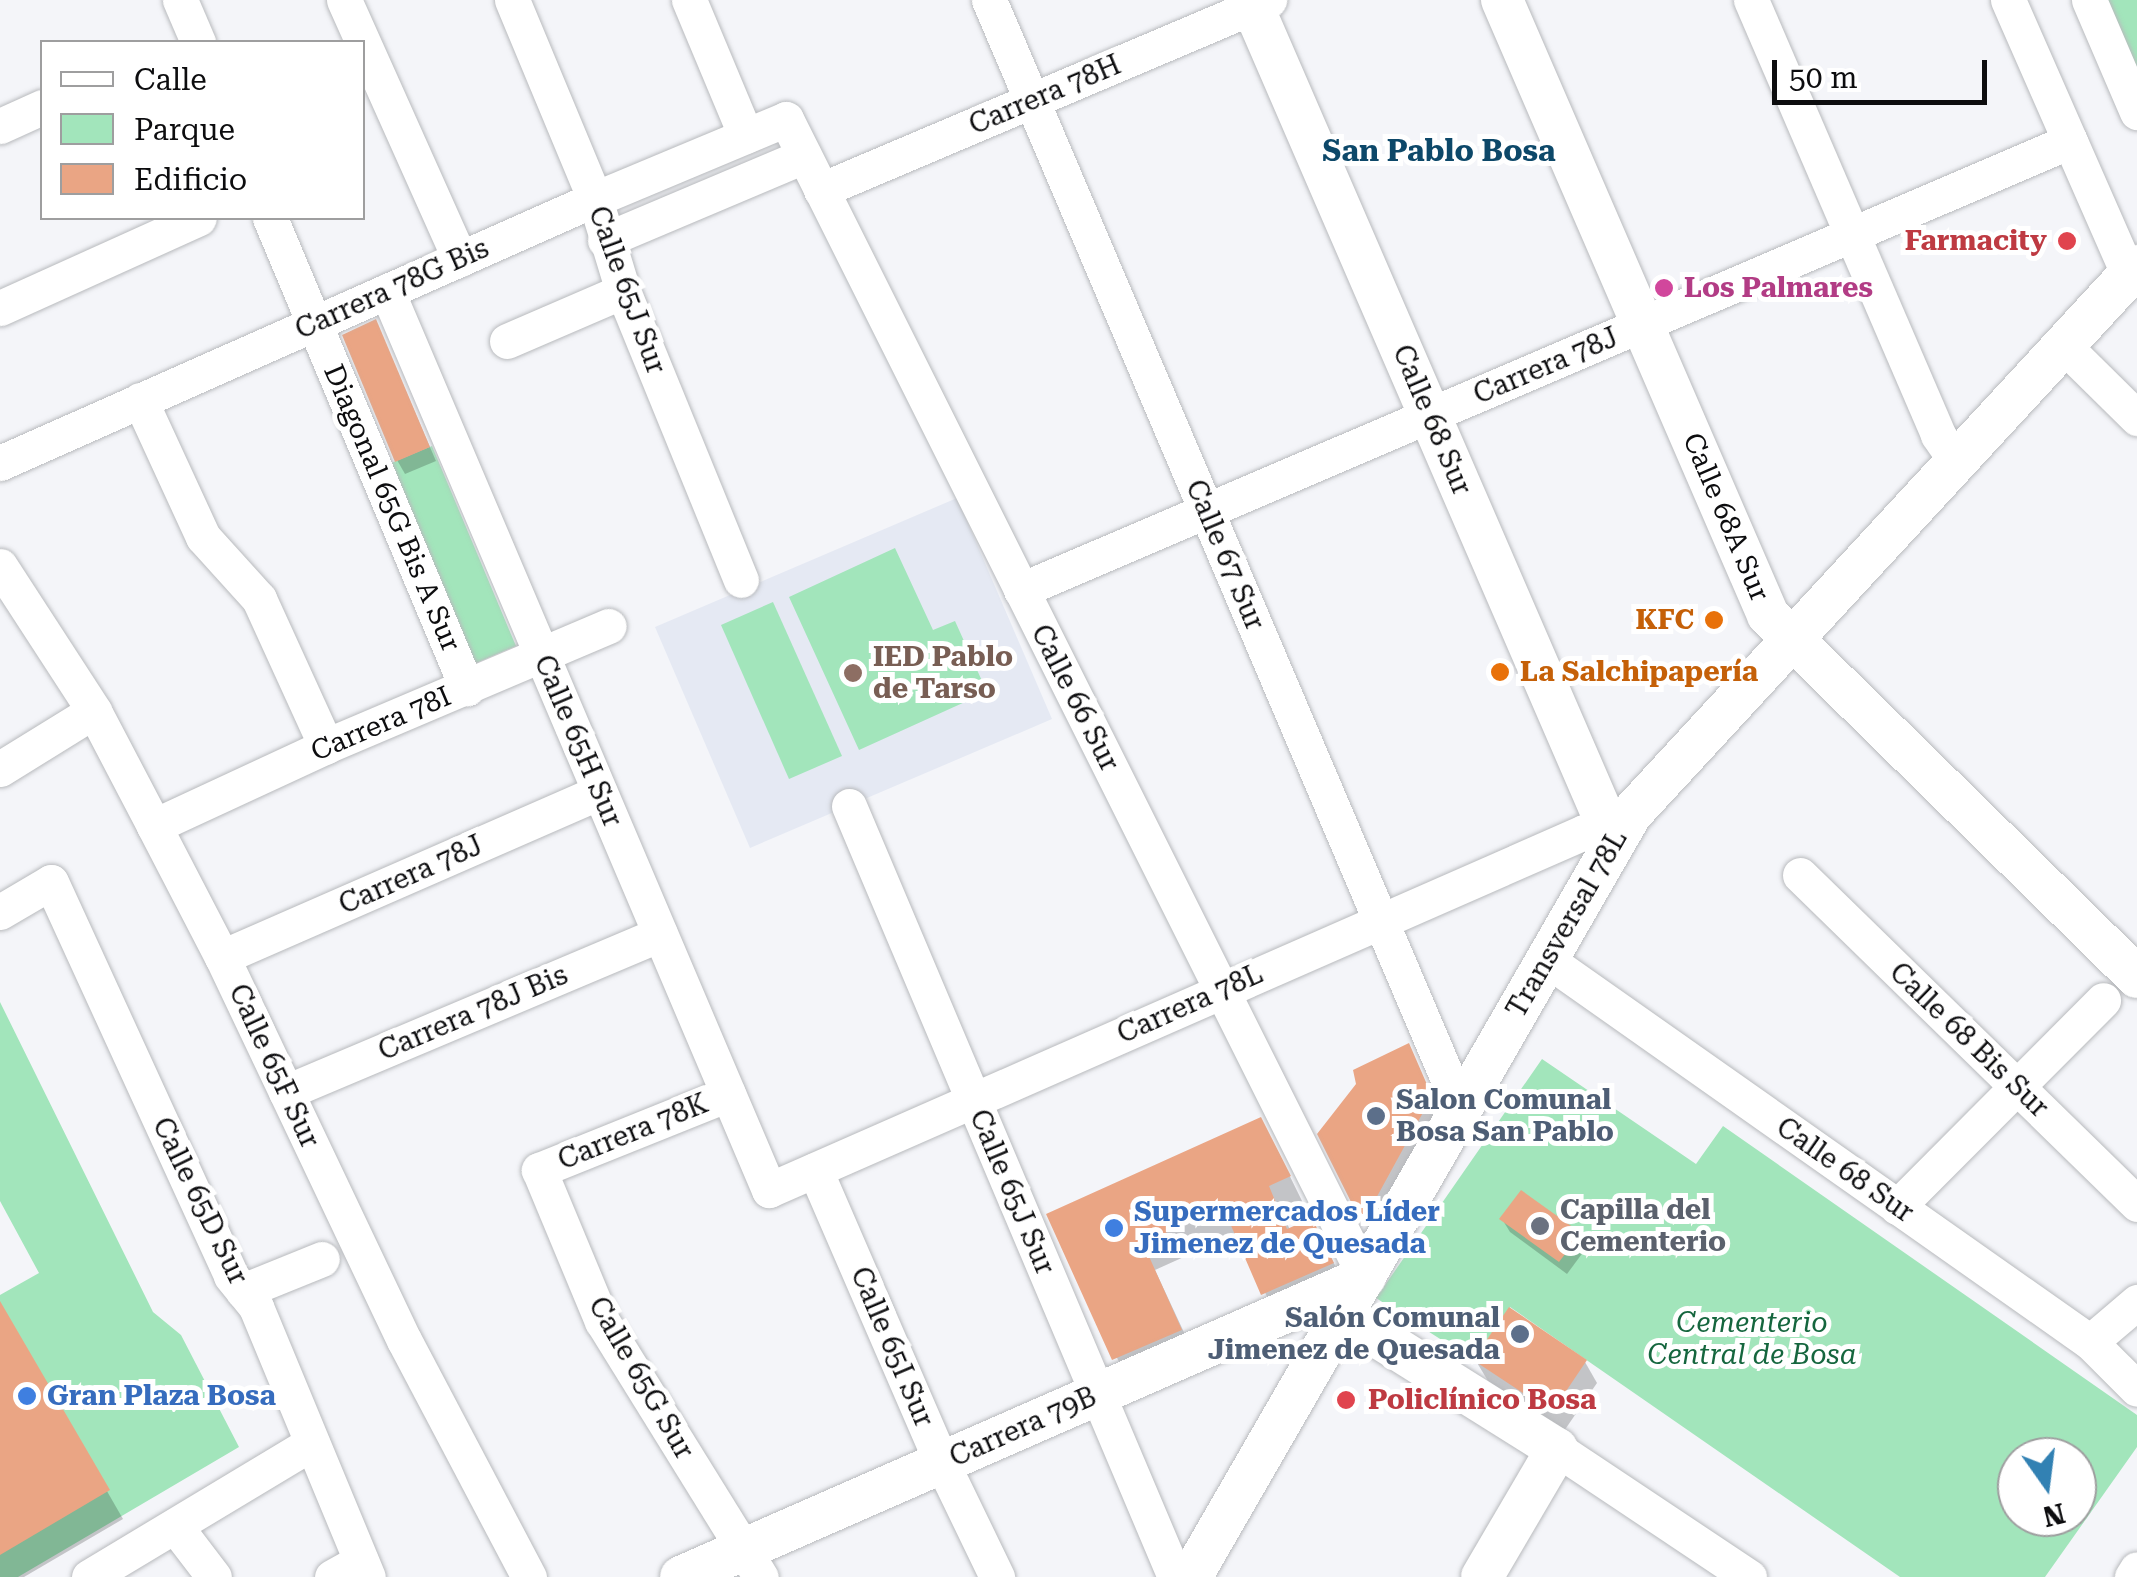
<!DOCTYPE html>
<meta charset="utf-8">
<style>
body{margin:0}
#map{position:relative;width:2137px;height:1577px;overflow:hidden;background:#f4f5f9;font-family:"Roboto Serif",serif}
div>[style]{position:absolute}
.built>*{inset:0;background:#e5e9f3}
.green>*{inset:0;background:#a2e5bb}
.shadow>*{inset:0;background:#0003}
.building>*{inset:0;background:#eaa584}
.roads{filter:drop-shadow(0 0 2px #b8babd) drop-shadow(0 0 2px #b8babd)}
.minor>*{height:35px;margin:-17.5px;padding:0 17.5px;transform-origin:17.5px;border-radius:17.5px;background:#fff}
.tertiary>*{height:42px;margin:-21px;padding:0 21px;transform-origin:21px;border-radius:21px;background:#fff}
.dots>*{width:28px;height:28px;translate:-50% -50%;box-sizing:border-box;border:5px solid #fff;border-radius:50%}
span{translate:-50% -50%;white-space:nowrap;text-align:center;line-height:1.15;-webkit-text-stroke:10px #fff;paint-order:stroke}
.street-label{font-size:28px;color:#0d0d0f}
.health-label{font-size:28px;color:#be3a42;font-weight:700}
.right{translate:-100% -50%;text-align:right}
.left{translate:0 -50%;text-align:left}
.hotel-label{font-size:28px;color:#b23c85;font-weight:700}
.food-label{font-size:28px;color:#c56008;font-weight:700}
.education-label{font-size:28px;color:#785e54;font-weight:700}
.service-label{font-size:28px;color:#4e5e75;font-weight:700}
.worship-label{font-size:28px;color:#5b616d;font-weight:700}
.shop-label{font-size:28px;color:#366cbe;font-weight:700}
.park-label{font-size:28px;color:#15663e;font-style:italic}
.neighbourhood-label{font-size:30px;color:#0d4869;font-weight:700}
.legend{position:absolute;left:40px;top:40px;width:325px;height:180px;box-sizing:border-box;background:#fff;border:2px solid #9e9e9f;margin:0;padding:12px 18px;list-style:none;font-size:30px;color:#0d0d0f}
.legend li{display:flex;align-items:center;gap:20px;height:50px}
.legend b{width:50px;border:2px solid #9e9e9f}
.north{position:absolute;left:1997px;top:1437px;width:100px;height:100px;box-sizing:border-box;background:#fff;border:2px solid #9e9e9f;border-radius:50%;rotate:166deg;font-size:28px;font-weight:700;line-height:40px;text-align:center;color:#0d0d0f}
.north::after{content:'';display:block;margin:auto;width:35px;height:45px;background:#3281b3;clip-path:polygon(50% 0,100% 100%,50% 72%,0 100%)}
.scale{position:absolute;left:1772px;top:60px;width:215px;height:45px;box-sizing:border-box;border:5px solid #0d0d0f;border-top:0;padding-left:12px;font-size:30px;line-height:35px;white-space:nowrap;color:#0d0d0f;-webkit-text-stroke:8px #fff;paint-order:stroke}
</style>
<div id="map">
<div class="built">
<i style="clip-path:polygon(957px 498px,1052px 719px,750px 848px,655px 627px)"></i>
</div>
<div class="green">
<i style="clip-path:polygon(2107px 0,2137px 0,2137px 76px)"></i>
<i style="clip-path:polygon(432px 446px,516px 646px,469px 666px,384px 466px)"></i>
<i style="clip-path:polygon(895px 548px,933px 630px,955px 621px,987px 692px,859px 750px,789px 597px)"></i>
<i style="clip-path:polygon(773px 602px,842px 756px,789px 779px,721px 625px)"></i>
<i style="clip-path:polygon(0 1002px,153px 1312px,181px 1335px,239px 1447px,18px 1577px,0 1577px,0 1295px,39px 1273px,0 1201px)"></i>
<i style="clip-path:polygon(evenodd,1542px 1059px,1696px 1164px,1723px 1126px,2137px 1415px,2137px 1447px,2045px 1577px,1900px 1577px,1510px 1307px,1473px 1360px,1376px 1298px,1542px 1059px,2017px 1457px,2077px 1457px,2077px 1517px,2017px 1517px,2017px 1457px)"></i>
</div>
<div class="shadow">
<i style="clip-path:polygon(382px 336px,436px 461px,405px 474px,397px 460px)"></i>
<i style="clip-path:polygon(1408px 1046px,1446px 1125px,1379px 1248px,1320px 1135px)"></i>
<i style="clip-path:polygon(1275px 1146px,1303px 1203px,1282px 1212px,1290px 1230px,1326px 1247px,1347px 1290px,1278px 1320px,1237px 1233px,1155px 1270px,1195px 1356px,1130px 1385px,1049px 1215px)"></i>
<i style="clip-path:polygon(1502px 1219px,1579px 1234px,1587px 1247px,1567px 1274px,1510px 1232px)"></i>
<i style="clip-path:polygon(0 1305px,123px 1519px,24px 1577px,0 1577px)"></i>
<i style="clip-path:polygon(1476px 1361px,1585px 1362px,1597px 1383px,1564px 1431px,1488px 1381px)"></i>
</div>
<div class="building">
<i style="clip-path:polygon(376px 319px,430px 447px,395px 462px,342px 335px)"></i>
<i style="clip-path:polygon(1409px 1043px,1432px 1096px,1362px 1224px,1317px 1134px,1356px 1084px,1353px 1070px)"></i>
<i style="clip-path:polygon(1261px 1117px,1291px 1176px,1269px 1186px,1287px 1229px,1312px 1218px,1334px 1263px,1261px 1295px,1223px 1207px,1143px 1243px,1182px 1330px,1112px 1360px,1046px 1214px)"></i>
<i style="clip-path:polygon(1521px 1190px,1581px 1233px,1559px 1262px,1499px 1219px)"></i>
<i style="clip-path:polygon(0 1301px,110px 1490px,0 1555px)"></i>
<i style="clip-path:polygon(1509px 1307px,1587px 1360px,1552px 1412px,1473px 1360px)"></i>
</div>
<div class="roads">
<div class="minor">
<i style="left:180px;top:0;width:46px;rotate:66.8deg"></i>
<i style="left:344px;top:0;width:284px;rotate:65.9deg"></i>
<i style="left:512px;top:0;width:216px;rotate:67.4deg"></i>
<i style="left:595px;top:199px;width:96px;rotate:73.1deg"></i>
<i style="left:623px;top:291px;width:312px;rotate:67.8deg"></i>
<i style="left:689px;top:0;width:147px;rotate:67.3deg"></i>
<i style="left:989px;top:0;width:1206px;rotate:66.96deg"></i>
<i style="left:1751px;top:0;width:473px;rotate:66.7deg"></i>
<i style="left:1938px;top:435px;width:33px;rotate:55deg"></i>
<i style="left:2008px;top:0;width:300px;rotate:66.3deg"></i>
<i style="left:2089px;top:0;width:122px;rotate:66.8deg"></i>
<i style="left:0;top:126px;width:46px;rotate:-24.3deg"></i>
<i style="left:821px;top:190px;width:487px;rotate:-23deg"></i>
<i style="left:270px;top:218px;width:510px;rotate:67.26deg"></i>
<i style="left:605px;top:240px;width:216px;rotate:-22.9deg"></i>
<i style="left:387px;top:291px;width:977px;rotate:66.98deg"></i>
<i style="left:769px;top:1190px;width:890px;rotate:-23.71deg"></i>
<i style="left:1584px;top:832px;width:15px;rotate:-4deg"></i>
<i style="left:1599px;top:831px;width:16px;rotate:30deg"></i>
<i style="left:0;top:308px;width:218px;rotate:-24.3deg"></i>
<i style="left:507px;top:341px;width:126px;rotate:-23.3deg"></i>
<i style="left:2064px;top:346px;width:103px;rotate:44.6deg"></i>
<i style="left:140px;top:400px;width:151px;rotate:65.3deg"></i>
<i style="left:203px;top:537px;width:84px;rotate:47.9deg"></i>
<i style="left:259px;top:599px;width:162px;rotate:65.5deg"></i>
<i style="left:0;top:463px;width:651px;rotate:-23.93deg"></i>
<i style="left:595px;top:199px;width:207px;rotate:-22.7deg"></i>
<i style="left:786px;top:119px;width:1295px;rotate:63.43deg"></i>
<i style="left:0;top:566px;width:173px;rotate:57deg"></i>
<i style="left:94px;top:711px;width:130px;rotate:62.4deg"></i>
<i style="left:154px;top:826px;width:148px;rotate:62.6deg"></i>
<i style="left:222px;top:957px;width:424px;rotate:64.6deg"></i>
<i style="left:404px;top:1340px;width:268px;rotate:62.2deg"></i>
<i style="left:1021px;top:590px;width:1141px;rotate:-23.17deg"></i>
<i style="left:0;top:769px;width:110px;rotate:-31.7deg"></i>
<i style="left:849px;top:806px;width:837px;rotate:67.08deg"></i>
<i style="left:154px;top:826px;width:190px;rotate:-24.9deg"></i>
<i style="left:326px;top:746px;width:307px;rotate:-23deg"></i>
<i style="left:1800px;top:875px;width:471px;rotate:44.3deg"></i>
<i style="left:0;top:912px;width:59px;rotate:-30.5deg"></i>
<i style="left:51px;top:882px;width:433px;rotate:65.4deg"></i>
<i style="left:231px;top:1276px;width:40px;rotate:51deg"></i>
<i style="left:256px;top:1307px;width:292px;rotate:67.5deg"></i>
<i style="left:222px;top:957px;width:412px;rotate:-23.6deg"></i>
<i style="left:1546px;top:959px;width:665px;rotate:35.15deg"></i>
<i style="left:2090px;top:1342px;width:66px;rotate:45deg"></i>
<i style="left:286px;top:1092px;width:406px;rotate:-22.9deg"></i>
<i style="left:728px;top:1094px;width:204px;rotate:158.1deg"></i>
<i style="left:539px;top:1170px;width:164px;rotate:67.4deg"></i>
<i style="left:602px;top:1321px;width:301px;rotate:58.2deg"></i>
<i style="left:815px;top:1170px;width:319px;rotate:66.6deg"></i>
<i style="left:942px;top:1463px;width:127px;rotate:64.2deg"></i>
<i style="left:1897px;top:1207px;width:292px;rotate:-45.1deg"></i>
<i style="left:243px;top:1291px;width:85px;rotate:-22.1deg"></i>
<i style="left:2090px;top:1342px;width:62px;rotate:-40.4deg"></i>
<i style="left:1557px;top:1449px;width:231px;rotate:33.7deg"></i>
<i style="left:175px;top:1526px;width:64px;rotate:52.6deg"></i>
<i style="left:89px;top:1577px;width:260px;rotate:-31deg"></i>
<i style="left:332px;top:1577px;width:33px;rotate:-29deg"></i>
<i style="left:2132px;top:1577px;width:9px;rotate:-58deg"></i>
</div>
<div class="tertiary">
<i style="left:1250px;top:0;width:914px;rotate:66.6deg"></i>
<i style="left:1502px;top:0;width:670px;rotate:66.61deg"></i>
<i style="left:1768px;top:615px;width:517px;rotate:44.45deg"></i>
<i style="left:1343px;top:1315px;width:252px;rotate:32.1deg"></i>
<i style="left:1557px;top:1449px;width:148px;rotate:120.4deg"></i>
<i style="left:681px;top:1577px;width:747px;rotate:-23.68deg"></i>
<i style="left:1191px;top:1577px;width:881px;rotate:-60.03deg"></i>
<i style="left:1631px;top:814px;width:746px;rotate:-47.28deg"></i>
</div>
</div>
<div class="dots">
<i style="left:2067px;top:241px;background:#e0444e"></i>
<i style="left:1664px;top:288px;background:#d1479c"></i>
<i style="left:1714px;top:620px;background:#e8710a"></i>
<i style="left:1500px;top:672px;background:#e8710a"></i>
<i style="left:853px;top:673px;background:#8d6e63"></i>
<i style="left:1376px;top:1116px;background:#5c6f8a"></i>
<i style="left:1540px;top:1226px;background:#6b7280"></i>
<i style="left:1114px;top:1228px;background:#3f7fe0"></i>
<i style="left:1520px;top:1334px;background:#5c6f8a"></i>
<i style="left:27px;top:1396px;background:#3f7fe0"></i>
<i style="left:1346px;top:1400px;background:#e0444e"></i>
</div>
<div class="street-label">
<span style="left:1045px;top:95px;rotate:-23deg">Carrera 78H</span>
<span style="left:392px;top:289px;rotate:-24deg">Carrera 78G Bis</span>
<span style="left:627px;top:290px;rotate:70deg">Calle 65J Sur</span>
<span style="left:1546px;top:366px;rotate:-23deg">Carrera 78J</span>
<span style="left:1432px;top:420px;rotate:67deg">Calle 68 Sur</span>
<span style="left:392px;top:508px;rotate:67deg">Diagonal 65G Bis A Sur</span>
<span style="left:1726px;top:517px;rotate:67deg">Calle 68A Sur</span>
<span style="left:1225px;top:555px;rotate:67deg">Calle 67 Sur</span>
<span style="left:1075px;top:698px;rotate:63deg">Calle 66 Sur</span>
<span style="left:381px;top:724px;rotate:-23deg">Carrera 78I</span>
<span style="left:578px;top:741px;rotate:67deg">Calle 65H Sur</span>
<span style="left:411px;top:875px;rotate:-24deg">Carrera 78J</span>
<span style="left:1567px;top:924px;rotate:-60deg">Transversal 78L</span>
<span style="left:1190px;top:1004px;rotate:-24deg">Carrera 78L</span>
<span style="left:473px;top:1013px;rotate:-23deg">Carrera 78J Bis</span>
<span style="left:1969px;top:1040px;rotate:44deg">Calle 68 Bis Sur</span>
<span style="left:274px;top:1066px;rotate:65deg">Calle 65F Sur</span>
<span style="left:633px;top:1132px;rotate:-22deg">Carrera 78K</span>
<span style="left:1845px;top:1170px;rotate:35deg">Calle 68 Sur</span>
<span style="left:1012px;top:1192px;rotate:67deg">Calle 65J Sur</span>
<span style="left:200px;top:1201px;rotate:64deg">Calle 65D Sur</span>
<span style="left:892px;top:1347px;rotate:67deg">Calle 65I Sur</span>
<span style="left:641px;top:1378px;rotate:60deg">Calle 65G Sur</span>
<span style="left:1023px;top:1427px;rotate:-24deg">Carrera 79B</span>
</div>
<div class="health-label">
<span class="right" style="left:2047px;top:241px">Farmacity</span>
<span class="left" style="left:1368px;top:1400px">Policlínico Bosa</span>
</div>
<div class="hotel-label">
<span class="left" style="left:1684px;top:288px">Los Palmares</span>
</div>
<div class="food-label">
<span class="right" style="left:1694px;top:620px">KFC</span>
<span class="left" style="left:1520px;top:672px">La Salchipapería</span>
</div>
<div class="education-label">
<span class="left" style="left:873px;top:673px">IED Pablo<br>de Tarso</span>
</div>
<div class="service-label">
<span class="left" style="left:1396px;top:1116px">Salon Comunal<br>Bosa San Pablo</span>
<span class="right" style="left:1500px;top:1334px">Salón Comunal<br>Jimenez de Quesada</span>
</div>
<div class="worship-label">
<span class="left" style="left:1560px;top:1226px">Capilla del<br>Cementerio</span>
</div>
<div class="shop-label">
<span class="left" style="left:1134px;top:1228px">Supermercados Líder<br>Jimenez de Quesada</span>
<span class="left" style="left:47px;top:1396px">Gran Plaza Bosa</span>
</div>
<div class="park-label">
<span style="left:1752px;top:1339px">Cementerio<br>Central de Bosa</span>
</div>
<div class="neighbourhood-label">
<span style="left:1439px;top:151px">San Pablo Bosa</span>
</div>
<ul class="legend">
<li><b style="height:12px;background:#fff"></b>Calle</li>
<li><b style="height:28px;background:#a2e5bb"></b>Parque</li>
<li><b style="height:28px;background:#eaa584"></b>Edificio</li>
</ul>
<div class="north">N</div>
<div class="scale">50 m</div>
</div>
